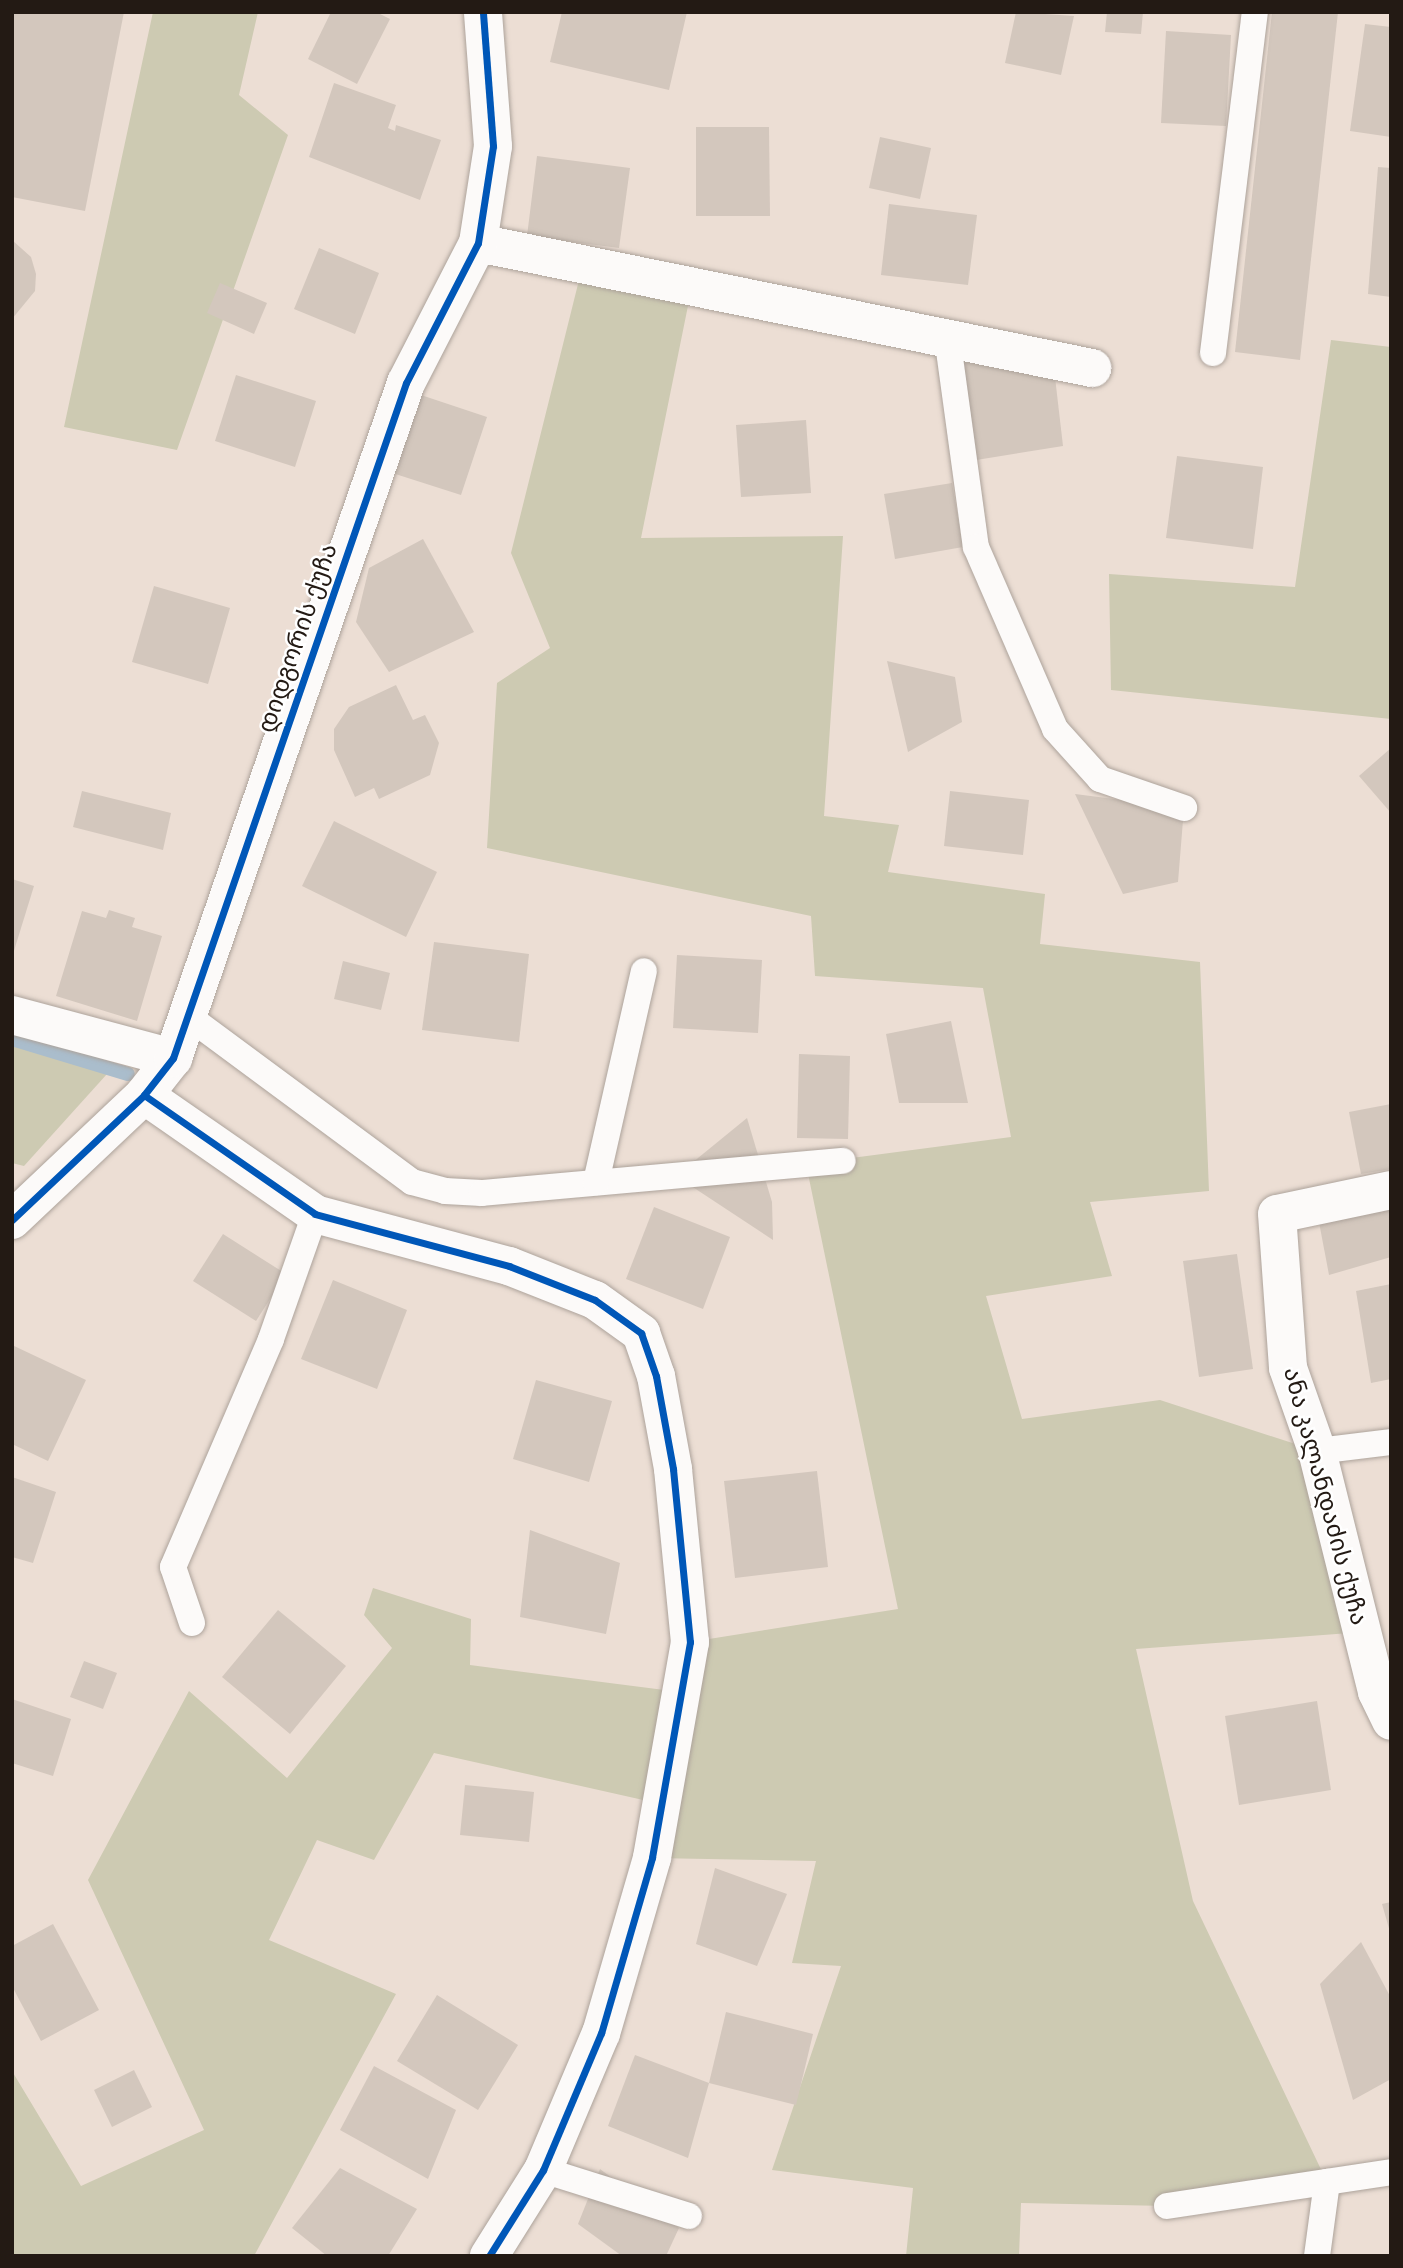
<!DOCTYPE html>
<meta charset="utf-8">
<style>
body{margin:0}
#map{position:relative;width:1403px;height:2268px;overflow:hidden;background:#ecded4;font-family:"IBM Plex Sans","Noto Sans Georgian",sans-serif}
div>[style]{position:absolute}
.green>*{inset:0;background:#cdcab2}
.stream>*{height:14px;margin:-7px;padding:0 7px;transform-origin:7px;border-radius:7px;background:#aabdcc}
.building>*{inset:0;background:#d3c7bd}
.roads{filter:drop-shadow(0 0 2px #ada39b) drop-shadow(0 0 2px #ada39b)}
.lane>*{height:26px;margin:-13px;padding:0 13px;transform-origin:13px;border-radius:13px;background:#fcfaf9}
.street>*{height:38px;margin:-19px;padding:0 19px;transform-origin:19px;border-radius:19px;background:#fcfaf9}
.cycleway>*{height:7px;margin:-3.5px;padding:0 3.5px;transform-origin:3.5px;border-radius:3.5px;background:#0057b8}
span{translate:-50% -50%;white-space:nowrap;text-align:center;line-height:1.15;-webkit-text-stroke:5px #fff;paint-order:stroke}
.street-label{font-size:24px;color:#231a14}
.frame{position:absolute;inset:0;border:14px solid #231a14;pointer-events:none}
</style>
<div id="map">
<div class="green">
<i style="clip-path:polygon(153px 12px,258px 12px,239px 95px,288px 135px,177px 450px,64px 427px)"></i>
<i style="clip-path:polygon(583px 264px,692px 286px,641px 538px,843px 536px,824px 816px,899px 825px,888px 872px,1045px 894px,1040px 944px,1200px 962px,1209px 1191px,1090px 1202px,1112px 1276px,986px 1296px,1022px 1419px,1160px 1400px,1317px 1451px,1363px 1632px,1136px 1649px,1193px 1901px,1327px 2182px,1167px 2206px,1021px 2203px,1019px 2256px,906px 2256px,913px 2188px,772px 2170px,841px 1966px,792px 1963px,816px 1861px,652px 1858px,661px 1804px,434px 1753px,374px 1860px,317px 1840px,269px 1940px,396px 1994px,254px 2256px,12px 2256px,12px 2071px,81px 2186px,204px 2130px,88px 1880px,189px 1691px,287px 1778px,392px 1648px,364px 1615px,373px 1588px,471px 1619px,470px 1665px,680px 1692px,690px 1642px,898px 1609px,806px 1164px,1011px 1137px,983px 988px,815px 976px,811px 916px,487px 848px,497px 683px,550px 648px,511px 553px)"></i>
<i style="clip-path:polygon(1331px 340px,1391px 347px,1391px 719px,1111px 690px,1109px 574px,1295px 587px)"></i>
<i style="clip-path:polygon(12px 1035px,107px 1074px,24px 1166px,12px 1163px)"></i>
</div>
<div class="stream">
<i style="left:12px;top:1039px;width:121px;rotate:16.8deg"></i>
</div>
<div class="building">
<i style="clip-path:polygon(12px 12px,124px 12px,85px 211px,12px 197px)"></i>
<i style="clip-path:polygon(331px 12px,376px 12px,390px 19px,357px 84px,308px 59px)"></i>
<i style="clip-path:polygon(562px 12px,687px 12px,669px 90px,550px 62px)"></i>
<i style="clip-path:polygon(1016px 12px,1074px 16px,1061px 75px,1005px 63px)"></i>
<i style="clip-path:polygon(1107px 12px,1143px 12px,1141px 34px,1105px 32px)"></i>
<i style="clip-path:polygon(1272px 12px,1338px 12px,1300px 360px,1235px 352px)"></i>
<i style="clip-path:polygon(1365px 24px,1391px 27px,1391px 137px,1350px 131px)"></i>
<i style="clip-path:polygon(1166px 31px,1231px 35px,1226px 126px,1161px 123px)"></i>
<i style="clip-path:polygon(334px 83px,396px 105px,388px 128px,395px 131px,396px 125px,441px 140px,420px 200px,309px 157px)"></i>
<i style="clip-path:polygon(696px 127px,769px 127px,770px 216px,696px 216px)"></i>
<i style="clip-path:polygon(880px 137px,931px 148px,920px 199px,869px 188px)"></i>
<i style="clip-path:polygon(537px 156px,630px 168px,619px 248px,527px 236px)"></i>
<i style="clip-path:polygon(1378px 167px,1391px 168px,1391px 297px,1368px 294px)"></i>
<i style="clip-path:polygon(889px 204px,977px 215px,968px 285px,881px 275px)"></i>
<i style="clip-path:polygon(12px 240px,31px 257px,36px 274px,35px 291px,12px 319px)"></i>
<i style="clip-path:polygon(319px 248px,379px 273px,355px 334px,294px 309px)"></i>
<i style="clip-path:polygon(220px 283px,267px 303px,254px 334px,207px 313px)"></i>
<i style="clip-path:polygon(950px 359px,1053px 360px,1063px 446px,964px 462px)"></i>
<i style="clip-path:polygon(236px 375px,316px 401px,295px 467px,215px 441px)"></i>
<i style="clip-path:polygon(412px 392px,487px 417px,461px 495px,386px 471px)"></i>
<i style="clip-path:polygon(806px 420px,811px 493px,741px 497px,736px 425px)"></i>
<i style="clip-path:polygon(1177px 456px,1263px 467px,1253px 549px,1166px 538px)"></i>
<i style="clip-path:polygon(952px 483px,963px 547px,895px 559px,884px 494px)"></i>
<i style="clip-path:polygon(423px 539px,474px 632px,389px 672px,356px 622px,369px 568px)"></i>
<i style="clip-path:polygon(154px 586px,230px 608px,208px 684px,132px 662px)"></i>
<i style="clip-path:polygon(887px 661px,955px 677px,962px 722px,908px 752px)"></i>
<i style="clip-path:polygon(396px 685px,413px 720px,425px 715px,439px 743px,430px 775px,379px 799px,374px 788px,355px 797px,334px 750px,334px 729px,349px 707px)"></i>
<i style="clip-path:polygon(1391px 748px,1391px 813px,1359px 776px)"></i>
<i style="clip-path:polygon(82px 791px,171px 813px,163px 850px,73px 827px)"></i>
<i style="clip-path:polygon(950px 791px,1029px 800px,1023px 855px,944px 846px)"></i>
<i style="clip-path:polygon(1075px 794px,1184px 808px,1178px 882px,1123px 894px)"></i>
<i style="clip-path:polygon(334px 821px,437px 872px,406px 937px,302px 886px)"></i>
<i style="clip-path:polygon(12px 879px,34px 886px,13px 954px,12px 954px)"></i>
<i style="clip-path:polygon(109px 910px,135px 918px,132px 927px,162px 936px,137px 1021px,56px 996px,82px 911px,106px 918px)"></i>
<i style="clip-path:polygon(434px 942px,529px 954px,519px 1042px,422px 1030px)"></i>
<i style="clip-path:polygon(677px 955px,762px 960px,758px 1033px,673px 1028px)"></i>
<i style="clip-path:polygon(343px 961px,390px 973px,381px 1010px,334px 999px)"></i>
<i style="clip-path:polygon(951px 1021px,968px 1103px,899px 1103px,886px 1034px)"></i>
<i style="clip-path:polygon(799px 1054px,850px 1056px,848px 1139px,797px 1138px)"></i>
<i style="clip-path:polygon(1391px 1104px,1391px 1169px,1361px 1174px,1349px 1112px)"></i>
<i style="clip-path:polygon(747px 1118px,772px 1202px,773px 1240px,676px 1176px)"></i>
<i style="clip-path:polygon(1391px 1190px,1391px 1257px,1329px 1275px,1316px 1206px)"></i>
<i style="clip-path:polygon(654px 1207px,730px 1237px,703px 1309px,626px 1279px)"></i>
<i style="clip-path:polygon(223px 1234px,286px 1274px,256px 1321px,193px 1281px)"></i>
<i style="clip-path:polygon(1237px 1254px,1253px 1369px,1199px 1377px,1183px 1261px)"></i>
<i style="clip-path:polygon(333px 1280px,407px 1310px,377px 1389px,301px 1359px)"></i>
<i style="clip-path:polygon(1391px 1284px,1391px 1379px,1371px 1383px,1356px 1291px)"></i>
<i style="clip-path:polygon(12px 1345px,86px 1380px,48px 1461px,12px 1444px)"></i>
<i style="clip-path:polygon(536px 1380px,612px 1401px,589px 1482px,513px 1459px)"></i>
<i style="clip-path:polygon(817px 1471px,828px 1567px,735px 1578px,724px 1481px)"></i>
<i style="clip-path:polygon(12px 1477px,56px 1492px,33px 1563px,12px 1557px)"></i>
<i style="clip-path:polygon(530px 1530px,620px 1563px,606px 1634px,520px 1617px)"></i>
<i style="clip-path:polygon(278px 1610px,346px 1666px,290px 1734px,222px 1677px)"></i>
<i style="clip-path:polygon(84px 1661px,117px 1673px,103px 1709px,70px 1697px)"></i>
<i style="clip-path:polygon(12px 1699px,71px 1719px,53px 1776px,12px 1763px)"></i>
<i style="clip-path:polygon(1317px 1701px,1331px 1790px,1239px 1805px,1225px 1716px)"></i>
<i style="clip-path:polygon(465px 1785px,534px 1792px,529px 1842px,460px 1835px)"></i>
<i style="clip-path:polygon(715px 1868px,787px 1894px,757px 1966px,696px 1944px)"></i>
<i style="clip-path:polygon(1391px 1902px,1391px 1932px,1390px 1932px,1382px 1904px)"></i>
<i style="clip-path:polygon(53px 1924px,99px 2010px,41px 2041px,12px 1986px,12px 1946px)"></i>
<i style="clip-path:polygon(1361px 1942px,1391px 1998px,1391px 2079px,1353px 2100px,1320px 1984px)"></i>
<i style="clip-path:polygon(437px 1995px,518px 2045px,478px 2110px,397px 2061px)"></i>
<i style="clip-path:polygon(726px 2012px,813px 2034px,796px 2105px,709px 2083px)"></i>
<i style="clip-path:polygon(635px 2055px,709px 2083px,688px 2158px,608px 2126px)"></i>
<i style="clip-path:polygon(374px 2066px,456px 2110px,428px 2179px,340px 2130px)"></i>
<i style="clip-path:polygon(134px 2070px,152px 2107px,112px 2127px,94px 2090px)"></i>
<i style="clip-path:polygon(340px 2168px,417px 2209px,388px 2256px,327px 2256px,292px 2228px)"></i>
<i style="clip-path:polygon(600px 2169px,679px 2228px,666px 2256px,622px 2256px,578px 2224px)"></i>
</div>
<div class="roads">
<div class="lane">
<i style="left:947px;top:336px;width:213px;rotate:82.2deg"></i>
<i style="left:976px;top:547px;width:198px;rotate:66.5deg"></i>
<i style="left:1055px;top:729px;width:67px;rotate:48deg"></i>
<i style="left:1100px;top:779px;width:89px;rotate:19deg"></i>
<i style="left:1213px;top:353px;width:344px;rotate:-83deg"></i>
<i style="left:189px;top:1017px;width:277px;rotate:36.5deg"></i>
<i style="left:412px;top:1182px;width:34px;rotate:15deg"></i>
<i style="left:445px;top:1191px;width:37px;rotate:3deg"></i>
<i style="left:482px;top:1193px;width:362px;rotate:-5.1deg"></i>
<i style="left:596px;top:1182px;width:216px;rotate:-77.2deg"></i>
<i style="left:1317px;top:1451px;width:75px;rotate:-6.9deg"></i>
<i style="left:192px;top:1623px;width:59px;rotate:-108.7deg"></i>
<i style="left:173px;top:1567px;width:248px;rotate:-66.7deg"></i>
<i style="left:271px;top:1339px;width:133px;rotate:-70.6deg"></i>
<i style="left:543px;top:2170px;width:153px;rotate:17.5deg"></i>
<i style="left:1167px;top:2206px;width:227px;rotate:-8.6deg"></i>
<i style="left:1317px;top:2256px;width:75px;rotate:-82.3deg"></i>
</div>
<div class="street">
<i style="left:478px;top:243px;width:627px;rotate:11.51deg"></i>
<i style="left:12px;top:1015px;width:167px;rotate:15deg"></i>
<i style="left:144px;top:1095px;width:208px;rotate:34.8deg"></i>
<i style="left:315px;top:1214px;width:201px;rotate:15deg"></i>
<i style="left:509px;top:1266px;width:92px;rotate:21.6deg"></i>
<i style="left:595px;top:1300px;width:57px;rotate:35.7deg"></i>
<i style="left:641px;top:1333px;width:46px;rotate:70.8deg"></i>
<i style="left:656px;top:1376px;width:95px;rotate:79.6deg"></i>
<i style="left:673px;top:1469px;width:174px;rotate:84.4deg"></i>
<i style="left:690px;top:1642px;width:219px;rotate:100deg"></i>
<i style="left:652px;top:1858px;width:182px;rotate:106.2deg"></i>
<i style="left:601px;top:2033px;width:149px;rotate:112.9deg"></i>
<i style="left:543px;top:2170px;width:102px;rotate:122.1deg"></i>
<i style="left:1391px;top:1190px;width:116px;rotate:168.1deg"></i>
<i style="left:1277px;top:1214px;width:154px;rotate:85.9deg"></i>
<i style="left:1288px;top:1368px;width:88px;rotate:70.7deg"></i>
<i style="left:1317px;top:1451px;width:248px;rotate:76deg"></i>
<i style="left:1377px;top:1692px;width:32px;rotate:64deg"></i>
<i style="left:12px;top:1220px;width:182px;rotate:-43.4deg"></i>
<i style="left:144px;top:1095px;width:47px;rotate:-51.9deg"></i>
<i style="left:173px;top:1058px;width:714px;rotate:-70.96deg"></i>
<i style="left:406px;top:383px;width:157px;rotate:-62.8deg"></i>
<i style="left:478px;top:243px;width:98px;rotate:-81.2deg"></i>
<i style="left:493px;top:146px;width:134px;rotate:-94.3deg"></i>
</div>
</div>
<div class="cycleway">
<i style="left:144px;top:1095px;width:208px;rotate:34.8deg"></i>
<i style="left:315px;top:1214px;width:201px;rotate:15deg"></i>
<i style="left:509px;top:1266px;width:92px;rotate:21.6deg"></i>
<i style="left:595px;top:1300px;width:57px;rotate:35.7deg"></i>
<i style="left:641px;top:1333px;width:46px;rotate:70.8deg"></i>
<i style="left:656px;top:1376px;width:95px;rotate:79.6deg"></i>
<i style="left:673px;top:1469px;width:174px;rotate:84.4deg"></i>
<i style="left:690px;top:1642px;width:219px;rotate:100deg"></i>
<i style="left:652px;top:1858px;width:182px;rotate:106.2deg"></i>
<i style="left:601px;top:2033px;width:149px;rotate:112.9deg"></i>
<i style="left:543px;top:2170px;width:102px;rotate:122.1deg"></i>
<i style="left:12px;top:1220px;width:182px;rotate:-43.4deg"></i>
<i style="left:144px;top:1095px;width:47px;rotate:-51.9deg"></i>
<i style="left:173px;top:1058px;width:714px;rotate:-70.96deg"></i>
<i style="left:406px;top:383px;width:157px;rotate:-62.8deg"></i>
<i style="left:478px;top:243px;width:98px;rotate:-81.2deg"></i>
<i style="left:493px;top:146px;width:134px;rotate:-94.3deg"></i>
</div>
<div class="street-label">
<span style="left:297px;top:638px;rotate:-71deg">დიდგორის ქუჩა</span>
<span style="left:1326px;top:1496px;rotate:75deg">ანა კალანდაძის ქუჩა</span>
</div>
<div class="frame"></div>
</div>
